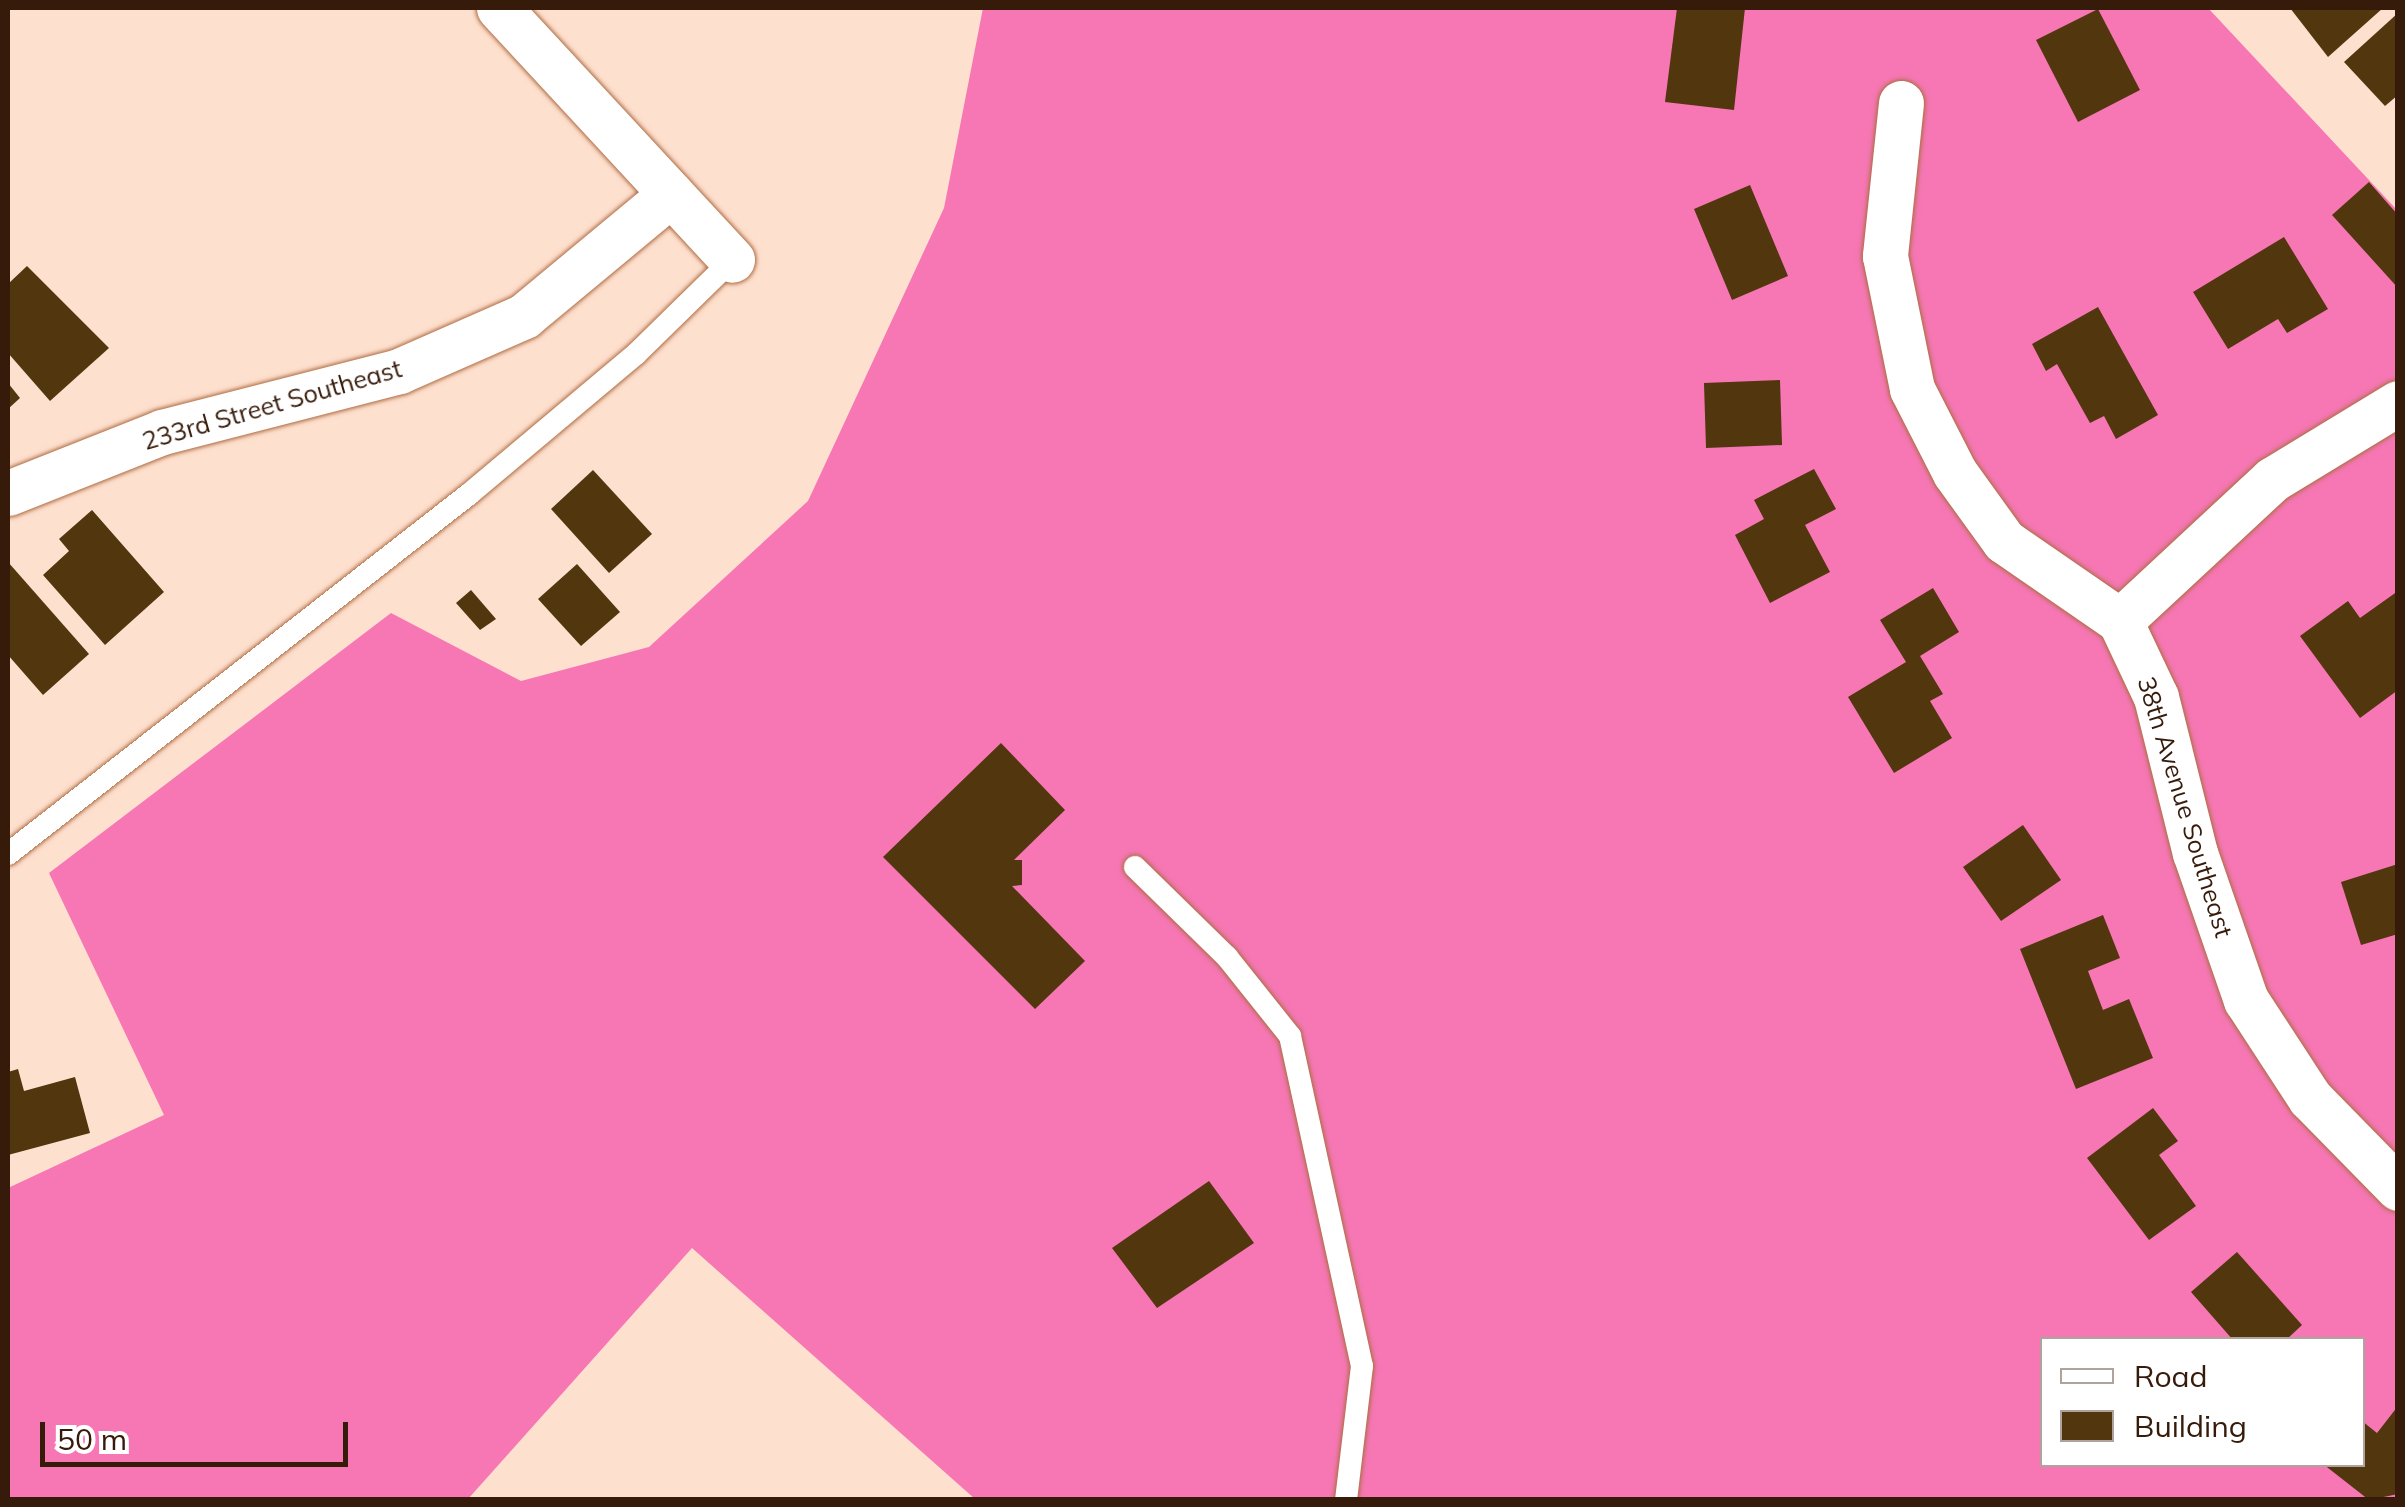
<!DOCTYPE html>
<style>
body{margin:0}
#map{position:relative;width:2405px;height:1507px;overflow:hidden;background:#fee0ce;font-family:Mulish,sans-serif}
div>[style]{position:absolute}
.forest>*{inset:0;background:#f677b4}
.building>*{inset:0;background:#52360d}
.roads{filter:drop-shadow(0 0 2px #af6c42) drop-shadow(0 0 2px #af6c42)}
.service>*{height:22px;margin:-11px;padding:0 11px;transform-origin:11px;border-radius:11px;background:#fff}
.minor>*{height:45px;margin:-22.5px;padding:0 22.5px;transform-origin:22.5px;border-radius:22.5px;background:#fff}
span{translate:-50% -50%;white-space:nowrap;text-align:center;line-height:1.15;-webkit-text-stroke:10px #fff;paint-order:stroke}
.street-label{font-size:25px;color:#371b0a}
.frame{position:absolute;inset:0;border:10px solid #371b0a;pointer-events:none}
.legend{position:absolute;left:2040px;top:1337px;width:325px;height:130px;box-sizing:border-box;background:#fff;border:2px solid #afa49d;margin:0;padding:12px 18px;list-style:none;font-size:30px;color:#371b0a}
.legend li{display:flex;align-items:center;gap:20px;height:50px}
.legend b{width:50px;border:2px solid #afa49d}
.scale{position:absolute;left:40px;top:1422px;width:308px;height:45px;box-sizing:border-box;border:5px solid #371b0a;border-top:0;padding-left:12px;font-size:30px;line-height:35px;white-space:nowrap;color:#371b0a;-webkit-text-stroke:8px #fff;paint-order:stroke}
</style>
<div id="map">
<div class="forest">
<i style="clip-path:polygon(evenodd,983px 8px,2208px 8px,2397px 210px,2397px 1499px,975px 1499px,692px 1248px,468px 1499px,8px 1499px,8px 1188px,164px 1115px,49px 873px,391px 613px,521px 681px,649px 647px,808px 501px,944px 208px,983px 8px,2042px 1340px,2362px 1340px,2362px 1464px,2042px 1464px,2042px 1340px)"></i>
</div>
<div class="building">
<i style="clip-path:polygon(1677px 8px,1745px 8px,1734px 110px,1665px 102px)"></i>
<i style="clip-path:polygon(2290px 8px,2383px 8px,2328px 57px)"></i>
<i style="clip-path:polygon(2098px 9px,2140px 90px,2078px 122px,2036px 40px)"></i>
<i style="clip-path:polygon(2398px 13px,2398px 95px,2385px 106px,2344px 62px)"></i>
<i style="clip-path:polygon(2369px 182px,2398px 215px,2398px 288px,2332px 215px)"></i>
<i style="clip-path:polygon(1750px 185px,1788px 276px,1732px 300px,1694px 209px)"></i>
<i style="clip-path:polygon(2284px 237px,2328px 309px,2287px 333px,2278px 319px,2228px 349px,2193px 292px)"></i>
<i style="clip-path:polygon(27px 266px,109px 348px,50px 401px,8px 353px,8px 284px)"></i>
<i style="clip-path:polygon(2098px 307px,2158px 415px,2116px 439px,2104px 416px,2090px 423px,2057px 364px,2046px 371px,2032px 344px)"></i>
<i style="clip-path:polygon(1780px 380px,1782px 445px,1706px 448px,1704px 383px)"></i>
<i style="clip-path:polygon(8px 383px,20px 398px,8px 409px)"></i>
<i style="clip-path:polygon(1814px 469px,1836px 509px,1805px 525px,1830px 572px,1770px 603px,1735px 535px,1764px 519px,1754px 500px)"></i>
<i style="clip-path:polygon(593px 470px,652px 534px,609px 573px,551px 509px)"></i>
<i style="clip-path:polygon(92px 510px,164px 592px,105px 645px,43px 575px,69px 551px,59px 539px)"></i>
<i style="clip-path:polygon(8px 562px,89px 654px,43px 695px,8px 655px)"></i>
<i style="clip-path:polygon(577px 564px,620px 612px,581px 646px,538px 599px)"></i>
<i style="clip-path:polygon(1933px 588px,1959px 632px,1920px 656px,1943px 694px,1930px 701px,1952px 738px,1894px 773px,1848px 697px,1906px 662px,1880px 620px)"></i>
<i style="clip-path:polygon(471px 590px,496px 619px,480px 630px,456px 603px)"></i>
<i style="clip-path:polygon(2398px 591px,2398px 690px,2360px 718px,2300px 636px,2348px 601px,2360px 618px)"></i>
<i style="clip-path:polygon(1001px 743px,1065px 810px,1014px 860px,1022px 860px,1022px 885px,1012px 886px,1085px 961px,1035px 1009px,883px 857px)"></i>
<i style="clip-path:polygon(2023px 825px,2061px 880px,2001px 921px,1963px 867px)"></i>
<i style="clip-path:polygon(2398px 864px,2398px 934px,2361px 945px,2341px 882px)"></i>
<i style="clip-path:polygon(2103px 915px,2120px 958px,2088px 971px,2103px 1010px,2129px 999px,2153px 1058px,2076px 1089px,2020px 949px)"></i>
<i style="clip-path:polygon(18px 1069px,24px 1091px,75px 1077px,90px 1133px,8px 1155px,8px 1072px)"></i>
<i style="clip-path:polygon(2153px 1108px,2178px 1141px,2159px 1155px,2196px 1206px,2149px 1240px,2087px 1158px)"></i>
<i style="clip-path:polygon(1209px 1181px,1254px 1243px,1157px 1308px,1112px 1248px)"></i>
<i style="clip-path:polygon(2237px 1252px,2302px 1325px,2286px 1340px,2233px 1340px,2191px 1292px)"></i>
<i style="clip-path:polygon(2398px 1406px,2398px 1494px,2369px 1500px,2323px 1464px,2362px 1464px,2362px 1421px,2377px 1433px)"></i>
</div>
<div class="roads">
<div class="service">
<i style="left:8px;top:854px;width:584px;rotate:-37.97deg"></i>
<i style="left:468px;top:495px;width:219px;rotate:-40deg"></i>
<i style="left:636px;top:354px;width:134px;rotate:-44.4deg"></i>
<i style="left:1135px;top:867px;width:129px;rotate:44.4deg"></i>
<i style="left:1227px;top:957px;width:101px;rotate:51.4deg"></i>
<i style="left:1290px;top:1036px;width:338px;rotate:77.7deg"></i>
<i style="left:1362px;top:1366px;width:135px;rotate:96.8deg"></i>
</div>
<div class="minor">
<i style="left:499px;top:8px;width:343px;rotate:47.2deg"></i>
<i style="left:1901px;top:103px;width:154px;rotate:96deg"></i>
<i style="left:1885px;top:256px;width:136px;rotate:78.5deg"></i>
<i style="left:1912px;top:389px;width:94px;rotate:62.9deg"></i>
<i style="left:1955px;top:473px;width:84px;rotate:54.2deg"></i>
<i style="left:2004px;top:541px;width:141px;rotate:34.6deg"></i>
<i style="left:2120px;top:621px;width:84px;rotate:64.7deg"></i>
<i style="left:2156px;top:697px;width:161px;rotate:76deg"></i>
<i style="left:2195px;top:853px;width:156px;rotate:70.9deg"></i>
<i style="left:2246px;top:1000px;width:117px;rotate:56.9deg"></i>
<i style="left:2310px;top:1098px;width:126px;rotate:45.6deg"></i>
<i style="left:8px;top:493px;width:166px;rotate:-21.6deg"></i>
<i style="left:162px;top:432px;width:245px;rotate:-14.4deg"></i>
<i style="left:399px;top:371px;width:137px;rotate:-23.7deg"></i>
<i style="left:524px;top:316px;width:191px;rotate:-39.7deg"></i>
<i style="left:2120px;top:621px;width:209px;rotate:-42.9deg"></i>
<i style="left:2273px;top:479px;width:146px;rotate:-31.3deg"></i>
</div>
</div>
<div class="street-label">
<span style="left:272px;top:405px;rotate:-16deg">233rd Street Southeast</span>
<span style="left:2185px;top:807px;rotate:73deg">38th Avenue Southeast</span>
</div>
<div class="frame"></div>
<ul class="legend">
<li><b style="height:12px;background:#fff"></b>Road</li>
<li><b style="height:28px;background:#52360d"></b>Building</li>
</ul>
<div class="scale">50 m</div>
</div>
